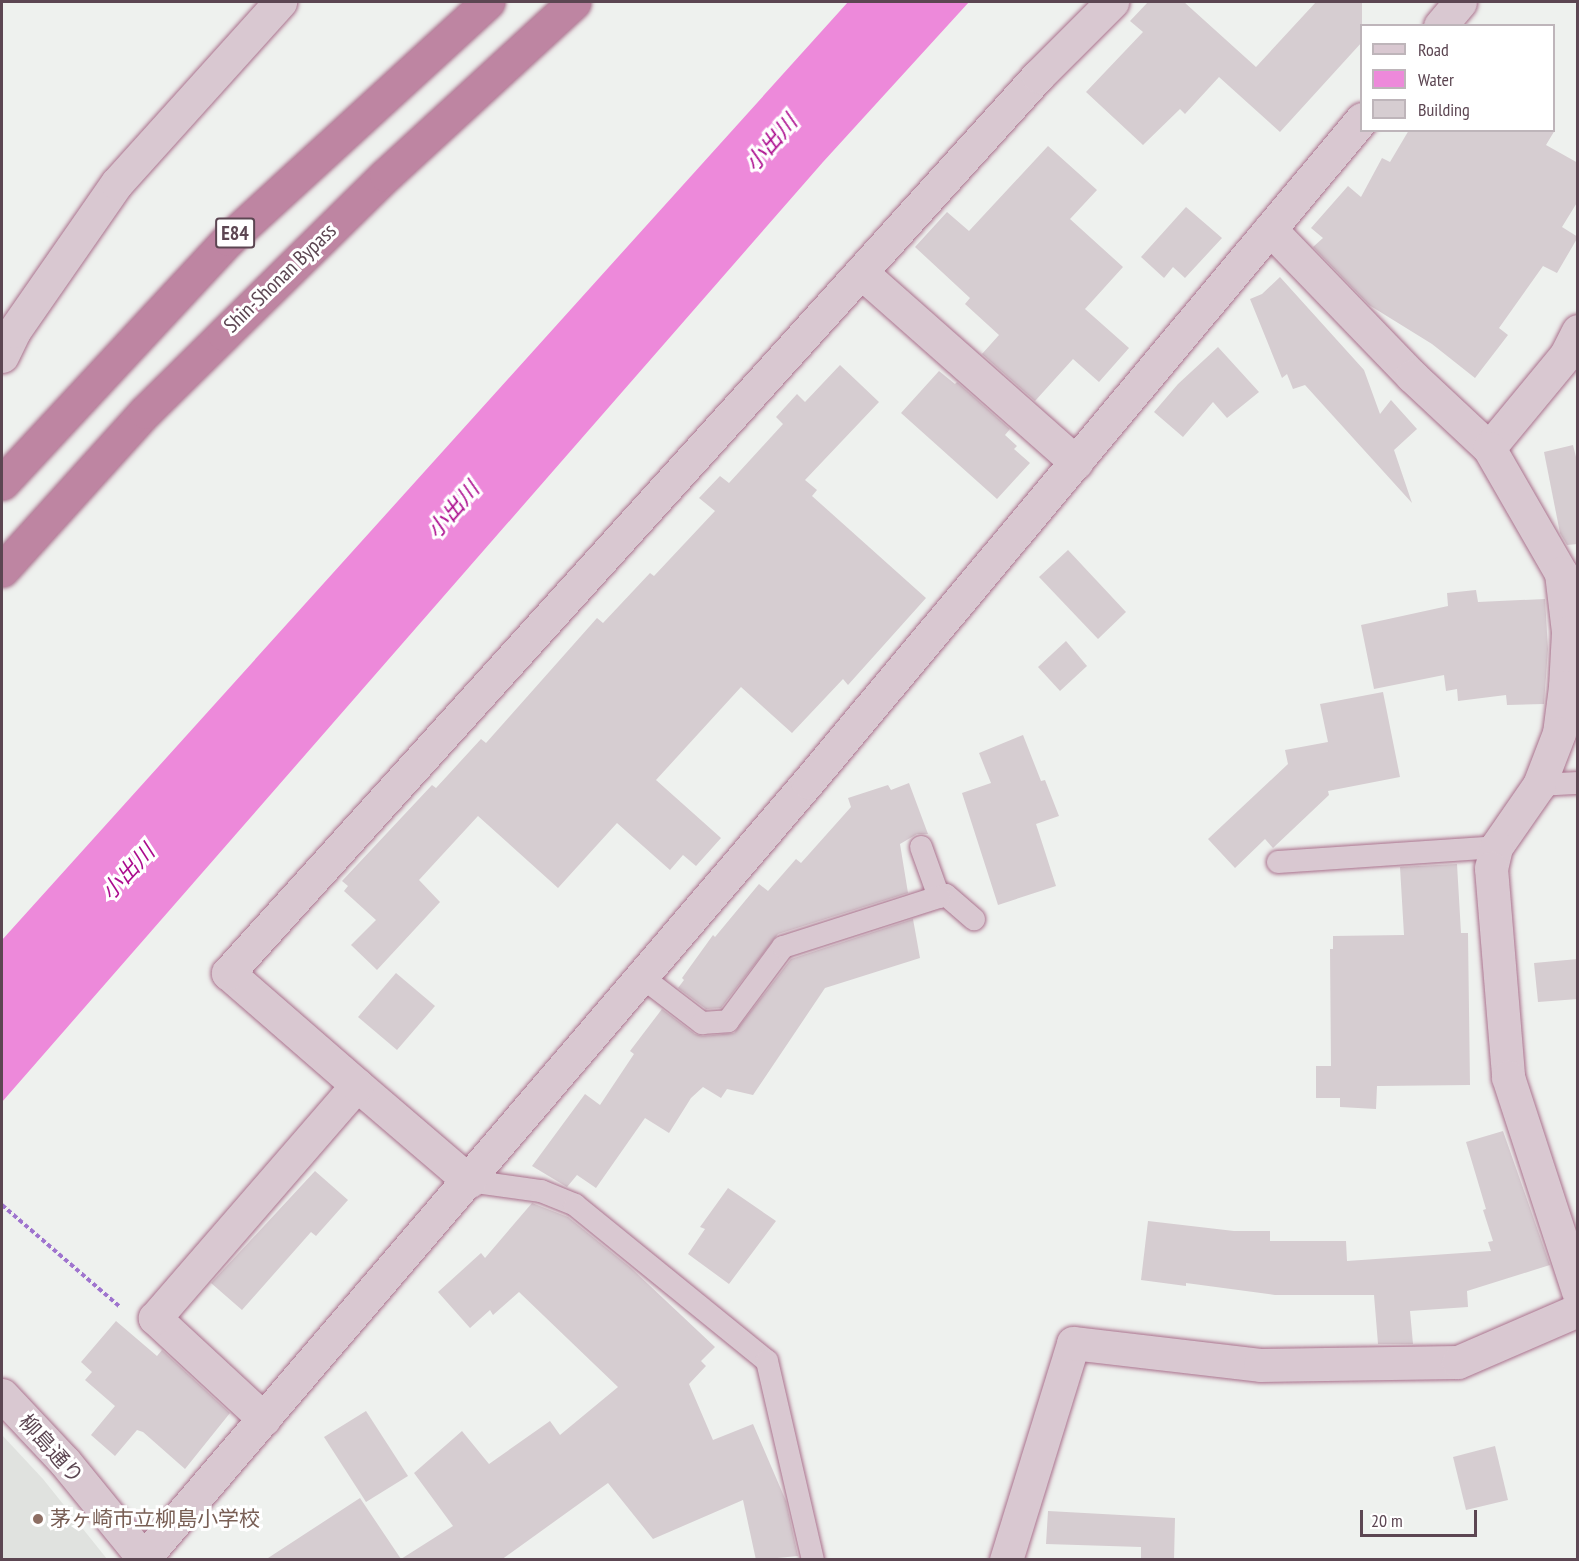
<!DOCTYPE html>
<meta charset="utf-8">
<style>
body{margin:0}
#map{position:relative;width:1579px;height:1561px;overflow:hidden;background:#eef1ee;font-family:"PT Sans Narrow","Noto Sans JP",sans-serif}
div>[style]{position:absolute}
.education>*{inset:0;background:#e0e2df}
.water>*{inset:0;background:#ed89da}
.building>*{inset:0;background:#d6cdd1}
.path>*{height:4px;margin-top:-2px;transform-origin:0;background:repeating-linear-gradient(90deg,#9f74ce 0 4.5px,transparent 0 7.5px)}
.roads{filter:drop-shadow(0 0 2px #aa718d) drop-shadow(0 0 2px #aa718d)}
.service>*{height:22px;margin:-11px;padding:0 11px;transform-origin:11px;border-radius:11px;background:#d9c8d1}
.minor>*{height:33px;margin:-16.5px;padding:0 16.5px;transform-origin:16.5px;border-radius:16.5px;background:#d9c8d1}
.tertiary>*{height:33px;margin:-16.5px;padding:0 16.5px;transform-origin:16.5px;border-radius:16.5px;background:#d9c8d1}
.motorway>*{height:33px;margin:-16.5px;padding:0 16.5px;transform-origin:16.5px;border-radius:16.5px;background:#be85a2}
.dots>*{width:16px;height:16px;translate:-50% -50%;box-sizing:border-box;border:3px solid #fff;border-radius:50%}
span{translate:-50% -50%;white-space:nowrap;text-align:center;line-height:1.15;-webkit-text-stroke:6px #fff;paint-order:stroke}
.shield-label span{padding:2px 4px;background:#fff;border:2px solid;border-radius:4px;-webkit-text-stroke-width:0}
.shield-label{font-size:20px;color:#5c4652;font-weight:700}
.street-label{font-size:21px;color:#5c4652}
.education-label{font-size:21px;color:#785e54}
.left{translate:0 -50%;text-align:left}
.water-label{font-size:22px;color:#ab0b8d;font-style:italic}
.frame{position:absolute;inset:0;border:3px solid #5c4652;pointer-events:none}
.legend{position:absolute;left:1360px;top:24px;width:195px;height:108px;box-sizing:border-box;background:#fff;border:2px solid #beb5ba;margin:0;padding:8px 10px;list-style:none;font-size:18px;color:#5c4652}
.legend li{display:flex;align-items:center;gap:12px;height:30px}
.legend b{width:30px;border:2px solid #beb5ba}
.scale{position:absolute;left:1360px;top:1510px;width:117px;height:27px;box-sizing:border-box;border:3px solid #5c4652;border-top:0;padding-left:8px;font-size:18px;line-height:21px;white-space:nowrap;color:#5c4652;-webkit-text-stroke:4px #fff;paint-order:stroke}
</style>
<div id="map">
<div class="education">
<i style="clip-path:polygon(2px 1435px,43px 1479px,107px 1559px,2px 1559px)"></i>
</div>
<div class="water">
<i style="clip-path:polygon(848px 2px,969px 2px,823px 162px,2px 1102px,2px 940px)"></i>
</div>
<div class="building">
<i style="clip-path:polygon(1148px 2px,1184px 2px,1256px 67px,1316px 2px,1362px 2px,1362px 42px,1280px 132px,1219px 77px,1185px 114px,1180px 109px,1143px 145px,1086px 92px,1143px 32px,1130px 21px)"></i>
<i style="clip-path:polygon(1409px 130px,1555px 130px,1546px 145px,1578px 163px,1578px 201px,1562px 227px,1578px 237px,1557px 273px,1543px 266px,1499px 328px,1508px 335px,1475px 378px,1432px 344px,1369px 305px,1313px 247px,1323px 238px,1311px 228px,1348px 186px,1361px 197px,1382px 158px,1390px 162px)"></i>
<i style="clip-path:polygon(1048px 146px,1097px 190px,1070px 219px,1123px 267px,1085px 309px,1129px 348px,1099px 382px,1073px 359px,1035px 401px,982px 354px,999px 335px,965px 304px,970px 298px,915px 247px,947px 212px,969px 231px)"></i>
<i style="clip-path:polygon(1186px 207px,1222px 238px,1185px 278px,1173px 267px,1164px 278px,1141px 257px)"></i>
<i style="clip-path:polygon(1280px 277px,1364px 370px,1380px 414px,1391px 400px,1417px 429px,1394px 450px,1412px 503px,1305px 385px,1293px 389px,1287px 374px,1282px 378px,1250px 299px,1262px 294px)"></i>
<i style="clip-path:polygon(1218px 347px,1259px 392px,1227px 418px,1213px 402px,1183px 437px,1154px 412px,1178px 384px)"></i>
<i style="clip-path:polygon(840px 365px,879px 402px,805px 480px,817px 490px,812px 496px,926px 598px,848px 685px,843px 679px,792px 733px,741px 687px,656px 780px,721px 838px,696px 866px,683px 855px,670px 870px,617px 823px,558px 888px,478px 816px,419px 880px,440px 902px,377px 970px,351px 945px,376px 920px,344px 891px,348px 886px,342px 881px,432px 785px,436px 788px,481px 739px,486px 743px,597px 618px,603px 623px,650px 573px,654px 576px,715px 511px,699px 498px,720px 476px,729px 483px,783px 424px,776px 417px,797px 394px,805px 402px)"></i>
<i style="clip-path:polygon(939px 371px,955px 384px,957px 382px,1010px 429px,1005px 435px,1017px 446px,1014px 449px,1030px 463px,997px 499px,901px 413px)"></i>
<i style="clip-path:polygon(1573px 445px,1578px 465px,1578px 544px,1567px 545px,1560px 533px,1544px 452px)"></i>
<i style="clip-path:polygon(1068px 550px,1126px 612px,1098px 639px,1039px 577px)"></i>
<i style="clip-path:polygon(1476px 590px,1478px 602px,1545px 599px,1548px 649px,1544px 704px,1507px 705px,1506px 695px,1458px 701px,1457px 689px,1446px 691px,1444px 675px,1374px 689px,1361px 625px,1448px 606px,1447px 593px)"></i>
<i style="clip-path:polygon(1066px 641px,1087px 666px,1060px 691px,1038px 667px)"></i>
<i style="clip-path:polygon(1383px 692px,1400px 777px,1328px 791px,1329px 795px,1273px 848px,1265px 839px,1235px 868px,1208px 839px,1288px 764px,1285px 750px,1328px 742px,1320px 704px)"></i>
<i style="clip-path:polygon(1023px 735px,1041px 781px,1045px 780px,1059px 816px,1036px 824px,1056px 886px,998px 905px,962px 793px,991px 783px,979px 753px)"></i>
<i style="clip-path:polygon(909px 783px,928px 834px,917px 834px,900px 844px,908px 893px,778px 934px,721px 1008px,706px 1009px,678px 988px,684px 980px,682px 978px,713px 935px,715px 937px,759px 884px,768px 891px,796px 859px,801px 863px,851px 807px,848px 798px,888px 785px,891px 790px)"></i>
<i style="clip-path:polygon(1457px 864px,1461px 933px,1468px 933px,1470px 1085px,1377px 1086px,1376px 1109px,1340px 1107px,1340px 1098px,1316px 1098px,1316px 1066px,1331px 1066px,1330px 949px,1333px 949px,1333px 936px,1404px 935px,1400px 867px)"></i>
<i style="clip-path:polygon(913px 919px,920px 958px,825px 988px,753px 1095px,727px 1089px,721px 1098px,703px 1087px,691px 1098px,669px 1133px,645px 1118px,596px 1188px,577px 1175px,567px 1187px,532px 1166px,585px 1094px,600px 1105px,634px 1054px,630px 1051px,662px 1009px,695px 1034px,703px 1036px,734px 1033px,791px 959px)"></i>
<i style="clip-path:polygon(1578px 959px,1578px 999px,1538px 1002px,1534px 963px)"></i>
<i style="clip-path:polygon(396px 973px,435px 1006px,397px 1050px,358px 1017px)"></i>
<i style="clip-path:polygon(1503px 1131px,1550px 1265px,1467px 1291px,1468px 1307px,1410px 1311px,1413px 1344px,1378px 1344px,1374px 1295px,1275px 1295px,1186px 1283px,1186px 1286px,1141px 1280px,1148px 1221px,1234px 1231px,1270px 1231px,1270px 1241px,1346px 1241px,1347px 1261px,1491px 1251px,1488px 1242px,1493px 1241px,1483px 1210px,1486px 1209px,1466px 1142px)"></i>
<i style="clip-path:polygon(315px 1171px,348px 1200px,316px 1236px,311px 1232px,242px 1310px,211px 1283px)"></i>
<i style="clip-path:polygon(728px 1188px,776px 1221px,729px 1284px,688px 1254px,705px 1229px,700px 1227px)"></i>
<i style="clip-path:polygon(532px 1203px,568px 1217px,631px 1268px,715px 1347px,701px 1361px,706px 1366px,689px 1384px,713px 1440px,753px 1424px,786px 1501px,798px 1556px,756px 1560px,743px 1500px,653px 1539px,608px 1483px,501px 1560px,265px 1560px,360px 1498px,401px 1559px,453px 1526px,414px 1473px,462px 1431px,489px 1464px,550px 1421px,560px 1435px,618px 1387px,519px 1292px,493px 1315px,490px 1310px,470px 1328px,438px 1292px,481px 1253px,485px 1258px)"></i>
<i style="clip-path:polygon(116px 1321px,157px 1356px,162px 1350px,230px 1413px,185px 1469px,143px 1432px,137px 1430px,115px 1456px,91px 1435px,115px 1406px,85px 1380px,92px 1372px,81px 1362px)"></i>
<i style="clip-path:polygon(366px 1411px,408px 1476px,366px 1502px,324px 1437px)"></i>
<i style="clip-path:polygon(1495px 1446px,1508px 1500px,1466px 1510px,1453px 1457px)"></i>
<i style="clip-path:polygon(1048px 1511px,1175px 1518px,1174px 1560px,1141px 1560px,1141px 1547px,1046px 1544px)"></i>
</div>
<div class="path">
<i style="left:2px;top:1205px;width:156px;rotate:40.8deg"></i>
</div>
<div class="roads">
<div class="service">
<i style="left:1539px;top:785px;width:39px;rotate:-3deg"></i>
<i style="left:921px;top:847px;width:53px;rotate:70.2deg"></i>
<i style="left:939px;top:897px;width:7px;rotate:-16deg"></i>
<i style="left:946px;top:895px;width:37px;rotate:41deg"></i>
<i style="left:1278px;top:862px;width:219px;rotate:-3.9deg"></i>
<i style="left:642px;top:977px;width:76px;rotate:37.5deg"></i>
<i style="left:702px;top:1023px;width:26px;rotate:-4deg"></i>
<i style="left:728px;top:1021px;width:92px;rotate:-53.4deg"></i>
<i style="left:783px;top:947px;width:164px;rotate:-17.8deg"></i>
<i style="left:469px;top:1181px;width:73px;rotate:7.9deg"></i>
<i style="left:541px;top:1191px;width:37px;rotate:22deg"></i>
<i style="left:575px;top:1205px;width:247px;rotate:39.1deg"></i>
<i style="left:767px;top:1361px;width:204px;rotate:77deg"></i>
</div>
<div class="minor">
<i style="left:1440px;top:26px;width:31px;rotate:-50deg"></i>
<i style="left:1270px;top:229px;width:204px;rotate:46deg"></i>
<i style="left:1412px;top:376px;width:105px;rotate:43.1deg"></i>
<i style="left:862px;top:273px;width:286px;rotate:41.5deg"></i>
<i style="left:1578px;top:331px;width:28px;rotate:117deg"></i>
<i style="left:1565px;top:356px;width:119px;rotate:129.6deg"></i>
<i style="left:1489px;top:448px;width:144px;rotate:60.1deg"></i>
<i style="left:1561px;top:573px;width:59px;rotate:83.2deg"></i>
<i style="left:1568px;top:632px;width:55px;rotate:93.1deg"></i>
<i style="left:1565px;top:687px;width:46px;rotate:97.4deg"></i>
<i style="left:1559px;top:733px;width:56px;rotate:111deg"></i>
<i style="left:1539px;top:785px;width:75px;rotate:124.7deg"></i>
<i style="left:1496px;top:847px;width:22px;rotate:103deg"></i>
<i style="left:1491px;top:868px;width:210px;rotate:85.3deg"></i>
<i style="left:1508px;top:1077px;width:225px;rotate:71.9deg"></i>
<i style="left:357px;top:1085px;width:148px;rotate:40.6deg"></i>
<i style="left:264px;top:1419px;width:149px;rotate:-137.2deg"></i>
<i style="left:155px;top:1318px;width:308px;rotate:-49.1deg"></i>
<i style="left:357px;top:1085px;width:171px;rotate:-139deg"></i>
<i style="left:228px;top:973px;width:1209px;rotate:-47.92deg"></i>
<i style="left:1038px;top:76px;width:105px;rotate:-45deg"></i>
<i style="left:144px;top:1558px;width:1021px;rotate:-49.45deg"></i>
<i style="left:808px;top:782px;width:864px;rotate:-50.12deg"></i>
<i style="left:1006px;top:1560px;width:227px;rotate:-72.8deg"></i>
<i style="left:1073px;top:1343px;width:188px;rotate:6.7deg"></i>
<i style="left:1260px;top:1365px;width:198px;rotate:-0.9deg"></i>
<i style="left:1458px;top:1362px;width:131px;rotate:-23.4deg"></i>
</div>
<div class="tertiary">
<i style="left:2px;top:356px;width:28px;rotate:-64deg"></i>
<i style="left:14px;top:331px;width:180px;rotate:-55.2deg"></i>
<i style="left:117px;top:183px;width:244px;rotate:-48deg"></i>
<i style="left:2px;top:1395px;width:92px;rotate:46.8deg"></i>
<i style="left:65px;top:1462px;width:127px;rotate:50.8deg"></i>
</div>
<div class="motorway">
<i style="left:2px;top:483px;width:333px;rotate:-47.1deg"></i>
<i style="left:229px;top:239px;width:351px;rotate:-42.5deg"></i>
<i style="left:2px;top:570px;width:213px;rotate:-47.9deg"></i>
<i style="left:145px;top:412px;width:111px;rotate:-44.6deg"></i>
<i style="left:224px;top:334px;width:227px;rotate:-44.5deg"></i>
<i style="left:386px;top:175px;width:255px;rotate:-42.6deg"></i>
</div>
</div>
<div class="dots">
<i style="left:38px;top:1519px;background:#8d6e63"></i>
</div>
<div class="shield-label">
<span style="left:235px;top:233px">E84</span>
</div>
<div class="street-label">
<span style="left:280px;top:278px;rotate:-44deg">Shin-Shonan Bypass</span>
<span style="left:51px;top:1449px;rotate:48deg">柳島通り</span>
</div>
<div class="education-label">
<span class="left" style="left:50px;top:1519px">茅ヶ崎市立柳島小学校</span>
</div>
<div class="water-label">
<span style="left:771px;top:143px;rotate:-49deg">小出川</span>
<span style="left:453px;top:510px;rotate:-49deg">小出川</span>
<span style="left:128px;top:872px;rotate:-47deg">小出川</span>
</div>
<div class="frame"></div>
<ul class="legend">
<li><b style="height:8px;background:#d9c8d1"></b>Road</li>
<li><b style="height:16px;background:#ed89da"></b>Water</li>
<li><b style="height:16px;background:#d6cdd1"></b>Building</li>
</ul>
<div class="scale">20 m</div>
</div>
